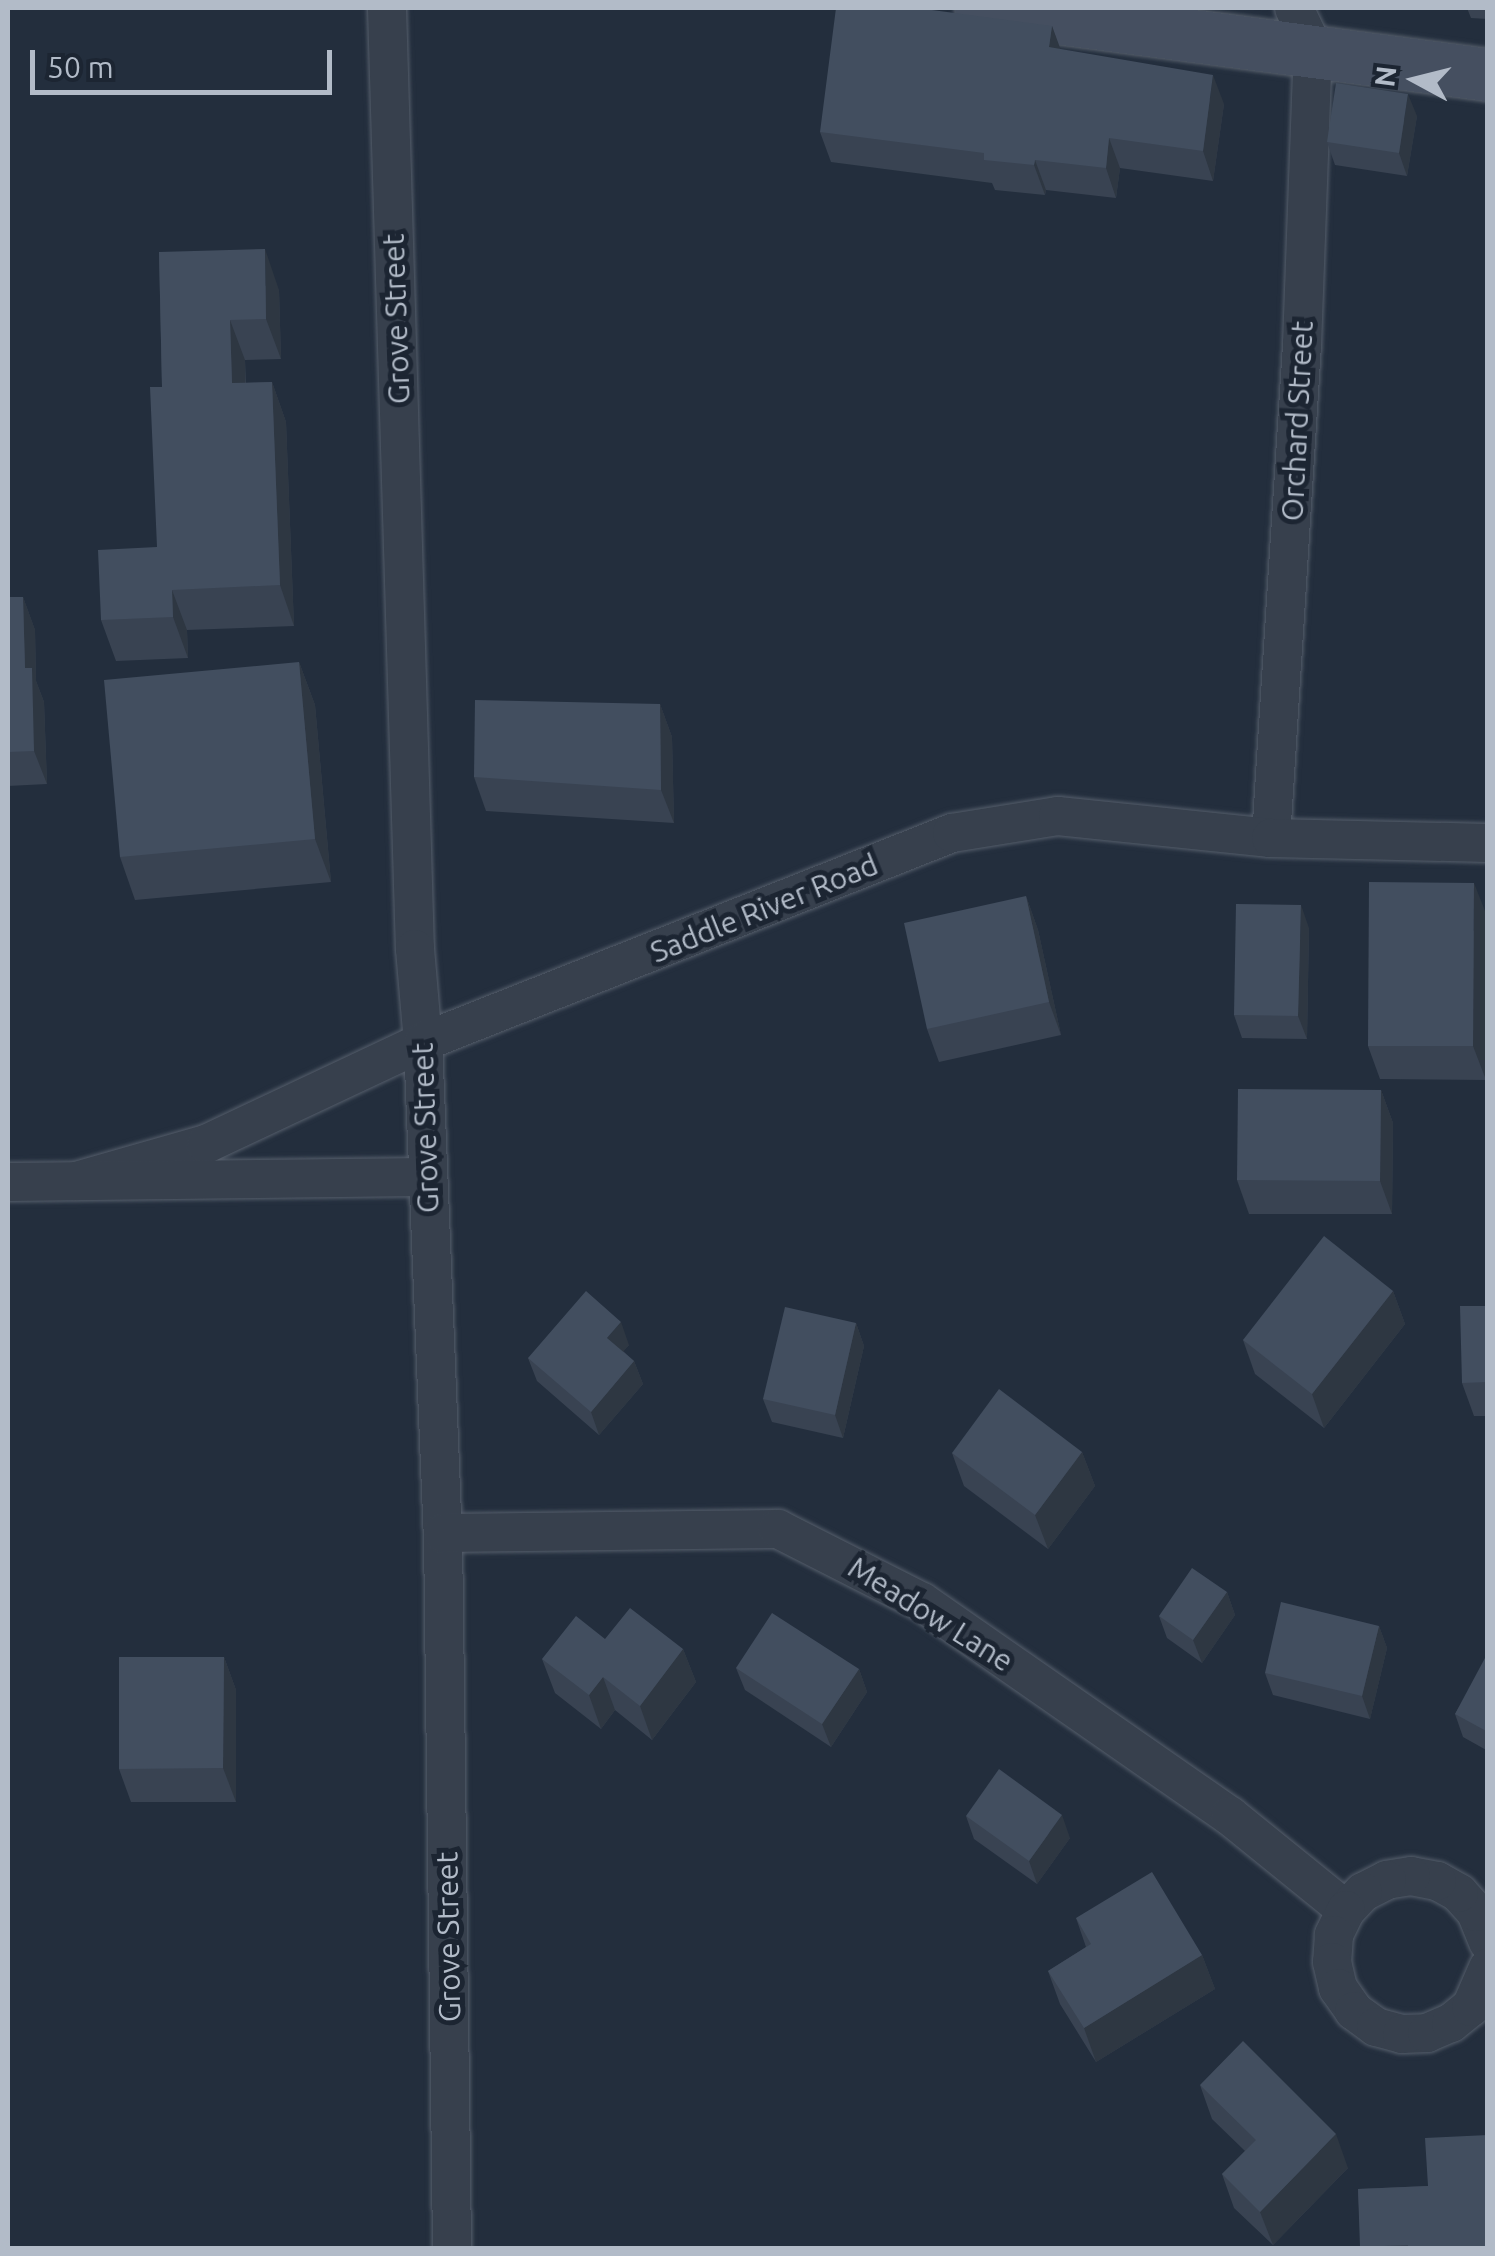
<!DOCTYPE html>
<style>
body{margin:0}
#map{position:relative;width:1495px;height:2256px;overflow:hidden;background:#232e3d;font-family:Ubuntu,sans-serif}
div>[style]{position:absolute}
.roads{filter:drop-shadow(0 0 2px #555e6b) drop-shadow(0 0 2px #555e6b)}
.minor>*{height:38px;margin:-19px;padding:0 19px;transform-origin:19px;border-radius:19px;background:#37404d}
.secondary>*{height:52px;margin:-26px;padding:0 26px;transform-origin:26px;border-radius:26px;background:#454f60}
.wall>*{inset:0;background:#394352}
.shaded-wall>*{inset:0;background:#2e3742}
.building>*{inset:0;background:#424e5f}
span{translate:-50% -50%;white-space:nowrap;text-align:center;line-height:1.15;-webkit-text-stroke:10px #1c2532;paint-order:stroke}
.street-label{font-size:30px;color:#b2bbc8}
.frame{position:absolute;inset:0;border:10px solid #b2bbc8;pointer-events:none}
.north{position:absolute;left:1365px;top:30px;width:100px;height:100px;-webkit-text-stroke:8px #1c2532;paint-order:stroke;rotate:277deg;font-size:28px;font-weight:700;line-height:40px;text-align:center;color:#b2bbc8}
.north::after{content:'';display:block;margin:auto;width:35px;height:45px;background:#b2bbc8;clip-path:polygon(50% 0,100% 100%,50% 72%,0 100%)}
.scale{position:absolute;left:30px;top:50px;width:302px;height:45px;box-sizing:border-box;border:5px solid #b2bbc8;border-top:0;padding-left:12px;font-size:30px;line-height:35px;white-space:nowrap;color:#b2bbc8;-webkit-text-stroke:8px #1c2532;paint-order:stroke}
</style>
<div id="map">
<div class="roads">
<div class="minor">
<i style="left:387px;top:8px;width:941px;rotate:88.3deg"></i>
<i style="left:415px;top:949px;width:93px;rotate:85.1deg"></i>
<i style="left:423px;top:1042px;width:491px;rotate:87.7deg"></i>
<i style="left:443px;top:1533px;width:715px;rotate:89.28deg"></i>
<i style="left:1271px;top:838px;width:494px;rotate:-86.4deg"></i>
<i style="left:1302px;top:345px;width:297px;rotate:-87.9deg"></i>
<i style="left:1313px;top:48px;width:44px;rotate:-115.4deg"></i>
<i style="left:76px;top:1181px;width:135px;rotate:-15.9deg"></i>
<i style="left:206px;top:1144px;width:240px;rotate:-25.2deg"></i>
<i style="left:423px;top:1042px;width:569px;rotate:-21.56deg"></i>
<i style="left:952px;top:833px;width:107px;rotate:-9.1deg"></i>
<i style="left:1058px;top:816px;width:214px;rotate:5.9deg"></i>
<i style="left:1271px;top:838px;width:217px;rotate:1.3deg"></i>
<i style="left:8px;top:1182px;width:417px;rotate:-0.7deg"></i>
<i style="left:443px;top:1533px;width:335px;rotate:-0.7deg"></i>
<i style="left:778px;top:1529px;width:161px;rotate:26.9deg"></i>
<i style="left:922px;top:1602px;width:375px;rotate:34.8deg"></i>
<i style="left:1230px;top:1816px;width:149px;rotate:39deg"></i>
<i style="left:1488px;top:1942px;width:32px;rotate:-112deg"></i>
<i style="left:1476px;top:1912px;width:25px;rotate:-132deg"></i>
<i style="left:1459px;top:1893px;width:25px;rotate:-151deg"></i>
<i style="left:1437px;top:1881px;width:26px;rotate:-169deg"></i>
<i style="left:1411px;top:1876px;width:24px;rotate:171deg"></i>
<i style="left:1387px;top:1880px;width:27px;rotate:153deg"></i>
<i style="left:1363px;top:1892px;width:25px;rotate:133deg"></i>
<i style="left:1346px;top:1910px;width:28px;rotate:116deg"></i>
<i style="left:1334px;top:1935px;width:27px;rotate:94deg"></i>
<i style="left:1332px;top:1962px;width:27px;rotate:77deg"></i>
<i style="left:1338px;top:1988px;width:28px;rotate:55deg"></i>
<i style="left:1354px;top:2011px;width:27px;rotate:36deg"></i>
<i style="left:1376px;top:2027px;width:27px;rotate:15deg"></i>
<i style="left:1402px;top:2034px;width:25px;rotate:-2deg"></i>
<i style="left:1427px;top:2033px;width:26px;rotate:-23deg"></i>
<i style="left:1451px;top:2023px;width:26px;rotate:-39deg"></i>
<i style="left:1471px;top:2007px;width:43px;rotate:-66.4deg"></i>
</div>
<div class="secondary">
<i style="left:981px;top:8px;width:511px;rotate:7.53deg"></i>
</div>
</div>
<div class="wall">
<i style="clip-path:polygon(1467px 8px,1488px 8px,1488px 19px,1471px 18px)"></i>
<i style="clip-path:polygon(1052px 26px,1060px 49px,1224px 104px,1213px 181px,1120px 168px,1116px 198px,1046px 190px,1045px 195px,995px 190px,992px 183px,831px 162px,820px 132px)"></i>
<i style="clip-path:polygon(1417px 116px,1407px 176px,1335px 165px,1327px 142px)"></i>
<i style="clip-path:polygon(159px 252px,279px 290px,281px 359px,245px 360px,246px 383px,272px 382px,286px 422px,294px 626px,187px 630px,188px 658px,116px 661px,101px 620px,157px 547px,162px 387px)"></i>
<i style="clip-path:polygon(8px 597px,23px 597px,35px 630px,36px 681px,44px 702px,47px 784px,8px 786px)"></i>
<i style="clip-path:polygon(299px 662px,315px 705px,331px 882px,135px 900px,120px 857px)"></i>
<i style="clip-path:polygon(660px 704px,672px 737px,674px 823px,486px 811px,474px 777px)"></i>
<i style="clip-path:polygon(1026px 896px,1038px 930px,1061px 1035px,939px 1062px,927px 1029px)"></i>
<i style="clip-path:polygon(1487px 916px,1486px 1080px,1380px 1079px,1368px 1046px)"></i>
<i style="clip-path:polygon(1309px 928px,1307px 1039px,1242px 1038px,1234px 1015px)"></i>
<i style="clip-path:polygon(1381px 1090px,1393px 1123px,1392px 1214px,1249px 1214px,1237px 1180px)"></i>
<i style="clip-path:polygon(1393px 1291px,1405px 1324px,1324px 1428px,1255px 1374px,1243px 1340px)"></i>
<i style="clip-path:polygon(1488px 1306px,1488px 1416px,1474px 1416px,1462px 1383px)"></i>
<i style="clip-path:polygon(856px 1323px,864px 1346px,843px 1438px,772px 1422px,763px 1399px)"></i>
<i style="clip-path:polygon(629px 1345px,623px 1351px,634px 1361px,643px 1384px,599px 1435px,537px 1381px,528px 1358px)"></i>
<i style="clip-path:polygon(1082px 1452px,1095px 1486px,1048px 1549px,964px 1486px,952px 1453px)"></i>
<i style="clip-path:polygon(1227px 1592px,1235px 1615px,1202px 1663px,1167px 1638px,1159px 1616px)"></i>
<i style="clip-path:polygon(1379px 1626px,1387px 1648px,1370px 1719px,1273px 1695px,1265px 1673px)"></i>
<i style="clip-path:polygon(605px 1639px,683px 1649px,696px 1682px,652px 1740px,615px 1710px,601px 1729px,555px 1693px,542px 1659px)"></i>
<i style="clip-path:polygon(224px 1657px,236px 1690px,236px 1802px,131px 1802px,119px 1769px)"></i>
<i style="clip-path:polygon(1488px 1659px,1488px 1751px,1463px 1737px,1455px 1714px)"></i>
<i style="clip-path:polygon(736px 1668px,859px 1669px,867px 1692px,831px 1747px,745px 1690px)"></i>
<i style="clip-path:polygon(966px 1816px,1070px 1838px,1037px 1884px,974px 1839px)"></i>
<i style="clip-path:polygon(1076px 1918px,1202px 1955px,1215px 1989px,1096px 2062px,1060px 2004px,1048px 1971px,1086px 1947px)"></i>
<i style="clip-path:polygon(1200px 2085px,1348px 2168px,1273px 2245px,1234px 2208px,1222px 2174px,1245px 2151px,1212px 2119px)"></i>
<i style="clip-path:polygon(1488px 2135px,1488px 2248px,1361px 2248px,1358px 2189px,1428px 2186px)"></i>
</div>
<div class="shaded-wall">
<i style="clip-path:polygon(1052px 26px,1063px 56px,1049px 47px)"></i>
<i style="clip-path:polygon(1213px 75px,1224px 104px,1213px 181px,1203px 151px)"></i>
<i style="clip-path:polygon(1408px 94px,1417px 116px,1407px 176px,1399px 153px)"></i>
<i style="clip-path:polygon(1109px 138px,1120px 168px,1116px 198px,1106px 168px)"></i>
<i style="clip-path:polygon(1035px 160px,1046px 190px,1045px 195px,1034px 165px)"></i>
<i style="clip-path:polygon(265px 249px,279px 290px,281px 359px,266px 319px)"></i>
<i style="clip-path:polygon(230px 320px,245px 360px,246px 424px,232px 383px)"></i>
<i style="clip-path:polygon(272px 382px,286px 422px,294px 626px,280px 585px)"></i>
<i style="clip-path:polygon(172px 590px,187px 630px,188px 658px,173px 617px)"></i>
<i style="clip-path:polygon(23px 597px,35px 630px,36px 681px,44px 702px,47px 784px,34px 751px,25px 668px)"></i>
<i style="clip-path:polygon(299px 662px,315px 705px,331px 882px,315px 839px)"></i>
<i style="clip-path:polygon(660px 704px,672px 737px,674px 823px,661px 790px)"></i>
<i style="clip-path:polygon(1474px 883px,1487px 916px,1486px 1080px,1473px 1046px)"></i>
<i style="clip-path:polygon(1026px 896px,1038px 930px,1061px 1035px,1049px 1002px)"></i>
<i style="clip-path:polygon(1301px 905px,1309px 928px,1307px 1039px,1298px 1016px)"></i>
<i style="clip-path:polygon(1381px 1090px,1393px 1123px,1392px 1214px,1380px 1181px)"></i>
<i style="clip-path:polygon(1393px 1291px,1405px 1324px,1324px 1428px,1312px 1394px)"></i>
<i style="clip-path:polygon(621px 1322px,629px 1345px,616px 1360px,607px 1338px)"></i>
<i style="clip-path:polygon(856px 1323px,864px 1346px,843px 1438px,835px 1415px)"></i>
<i style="clip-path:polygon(634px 1361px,643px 1384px,599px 1435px,591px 1412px)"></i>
<i style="clip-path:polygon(1082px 1452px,1095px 1486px,1048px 1549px,1035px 1515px)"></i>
<i style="clip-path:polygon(1227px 1592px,1235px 1615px,1202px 1663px,1193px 1640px)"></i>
<i style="clip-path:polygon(1379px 1626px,1387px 1648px,1370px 1719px,1362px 1696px)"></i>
<i style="clip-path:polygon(683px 1649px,696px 1682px,652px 1740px,640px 1706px)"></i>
<i style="clip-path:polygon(224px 1657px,236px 1690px,236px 1802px,223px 1768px)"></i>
<i style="clip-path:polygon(859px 1669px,867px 1692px,831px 1747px,822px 1724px)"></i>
<i style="clip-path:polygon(603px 1677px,615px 1710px,601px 1729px,589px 1695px)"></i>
<i style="clip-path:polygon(1062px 1815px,1070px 1838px,1037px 1884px,1029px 1861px)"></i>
<i style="clip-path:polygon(1202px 1955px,1215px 1989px,1096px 2062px,1084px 2028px)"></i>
<i style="clip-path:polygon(1336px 2134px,1348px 2168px,1273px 2245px,1260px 2212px)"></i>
</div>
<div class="building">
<i style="clip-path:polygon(836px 8px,917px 8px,1052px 26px,1049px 47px,1213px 75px,1203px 151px,1109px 138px,1106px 168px,1035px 160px,1034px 165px,984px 160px,984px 153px,820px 132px)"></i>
<i style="clip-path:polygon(1336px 83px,1408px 94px,1399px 153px,1327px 142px)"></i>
<i style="clip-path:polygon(265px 249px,266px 319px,230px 320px,232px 383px,272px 382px,280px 585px,172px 590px,173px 617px,101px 620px,98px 550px,157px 547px,150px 387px,162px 387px,159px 252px)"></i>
<i style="clip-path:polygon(8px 597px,23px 597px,25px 668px,32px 668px,34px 751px,8px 752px)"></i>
<i style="clip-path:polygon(299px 662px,315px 839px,120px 857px,104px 680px)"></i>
<i style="clip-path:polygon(475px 700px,660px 704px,661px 790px,474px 777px)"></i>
<i style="clip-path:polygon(1369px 882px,1474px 883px,1473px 1046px,1368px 1046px)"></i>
<i style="clip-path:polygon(1026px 896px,1049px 1002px,927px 1029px,904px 923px)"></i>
<i style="clip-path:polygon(1236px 904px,1301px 905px,1298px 1016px,1234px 1015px)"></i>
<i style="clip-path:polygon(1238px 1089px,1381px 1090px,1380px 1181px,1237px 1180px)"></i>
<i style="clip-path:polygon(1324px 1236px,1393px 1291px,1312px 1394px,1243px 1340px)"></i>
<i style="clip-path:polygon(586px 1291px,621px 1322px,607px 1338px,634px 1361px,591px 1412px,528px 1358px)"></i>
<i style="clip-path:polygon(1460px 1306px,1488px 1306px,1488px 1382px,1462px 1383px)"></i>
<i style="clip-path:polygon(785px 1307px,856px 1323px,835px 1415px,763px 1399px)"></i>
<i style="clip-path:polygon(999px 1389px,1082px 1452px,1035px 1515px,952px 1453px)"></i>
<i style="clip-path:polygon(1192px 1568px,1227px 1592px,1193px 1640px,1159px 1616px)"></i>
<i style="clip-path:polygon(1281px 1602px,1379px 1626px,1362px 1696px,1265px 1673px)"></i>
<i style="clip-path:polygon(630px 1608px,683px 1649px,640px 1706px,603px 1677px,589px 1695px,542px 1659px,576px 1616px,605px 1639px)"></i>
<i style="clip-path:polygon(772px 1613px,859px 1669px,822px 1724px,736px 1668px)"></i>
<i style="clip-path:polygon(119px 1657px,224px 1657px,223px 1768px,119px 1769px)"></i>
<i style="clip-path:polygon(1485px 1658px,1488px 1659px,1488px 1732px,1455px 1714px)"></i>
<i style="clip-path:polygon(999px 1769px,1062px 1815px,1029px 1861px,966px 1816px)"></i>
<i style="clip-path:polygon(1152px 1872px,1202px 1955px,1084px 2028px,1048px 1971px,1091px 1944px,1076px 1918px)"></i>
<i style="clip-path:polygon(1243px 2041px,1336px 2134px,1260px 2212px,1222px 2174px,1256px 2140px,1200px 2085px)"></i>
<i style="clip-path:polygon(1488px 2135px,1488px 2246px,1458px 2247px,1458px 2248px,1408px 2248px,1408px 2245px,1360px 2247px,1358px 2189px,1428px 2186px,1425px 2138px)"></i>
</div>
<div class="street-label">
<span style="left:396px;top:319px;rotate:-92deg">Grove Street</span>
<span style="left:1297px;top:421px;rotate:-87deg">Orchard Street</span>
<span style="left:764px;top:908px;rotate:-22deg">Saddle River Road</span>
<span style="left:425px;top:1128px;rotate:-92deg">Grove Street</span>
<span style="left:931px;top:1614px;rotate:32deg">Meadow Lane</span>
<span style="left:448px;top:1937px;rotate:-91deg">Grove Street</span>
</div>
<div class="frame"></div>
<div class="north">N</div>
<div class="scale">50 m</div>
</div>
